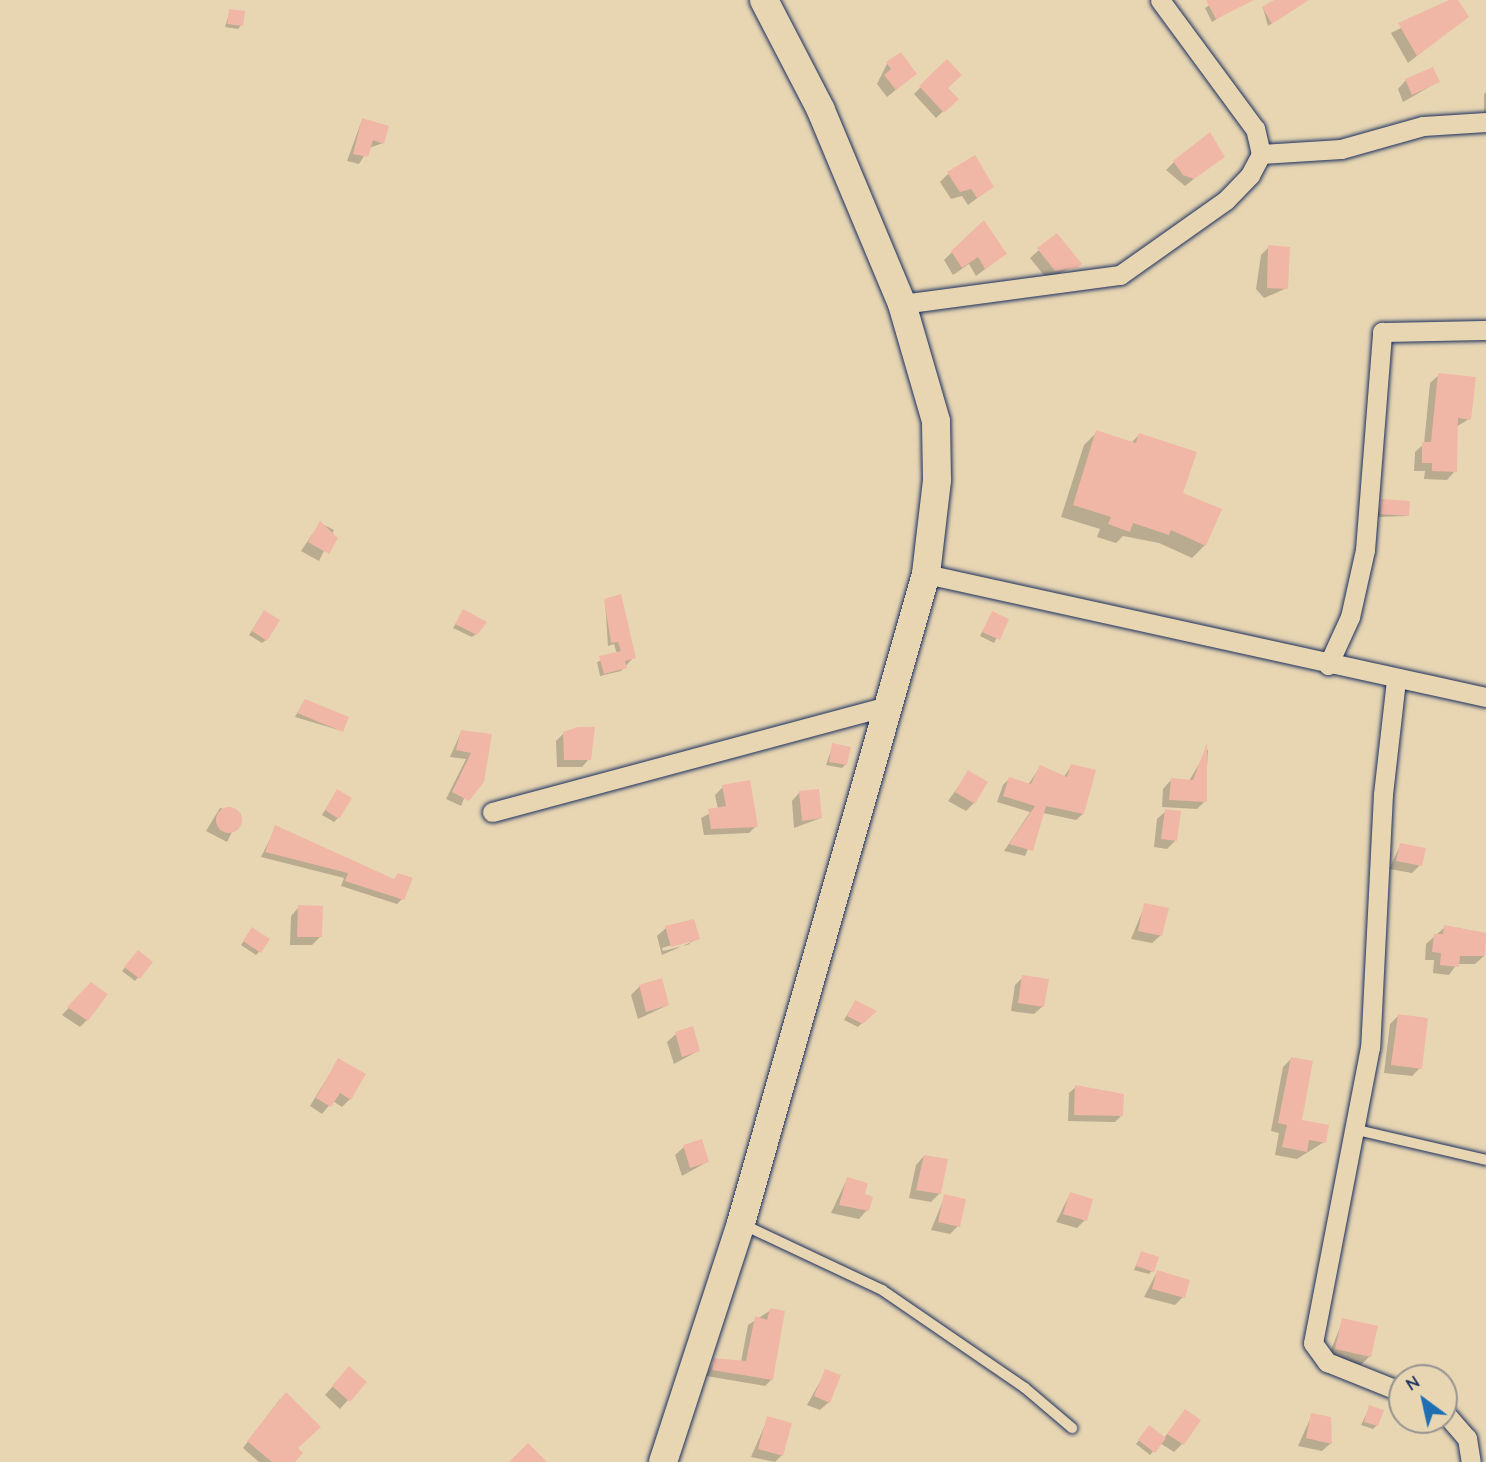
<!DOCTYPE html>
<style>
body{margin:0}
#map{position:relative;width:1486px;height:1462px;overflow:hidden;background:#e8d6b3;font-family:"Comic Neue",sans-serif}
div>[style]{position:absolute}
.shadow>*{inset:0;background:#0003}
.building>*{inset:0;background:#f0b7a7}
.round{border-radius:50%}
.roads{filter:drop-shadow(0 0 2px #1b2f5e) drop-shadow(0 0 2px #1b2f5e)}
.lane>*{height:10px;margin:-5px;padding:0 5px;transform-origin:5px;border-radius:5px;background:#e8d6b3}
.street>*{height:19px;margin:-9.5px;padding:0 9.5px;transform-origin:9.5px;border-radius:9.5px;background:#e8d6b3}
.secondary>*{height:28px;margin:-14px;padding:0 14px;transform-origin:14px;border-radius:14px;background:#e8d6b3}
span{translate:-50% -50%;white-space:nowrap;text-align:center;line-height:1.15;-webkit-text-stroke:6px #e8d6b3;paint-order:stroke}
.north{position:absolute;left:1388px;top:1364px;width:70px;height:70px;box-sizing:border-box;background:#e8d6b3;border:2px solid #969391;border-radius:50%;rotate:327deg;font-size:19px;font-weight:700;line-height:28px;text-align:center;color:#1b2f5e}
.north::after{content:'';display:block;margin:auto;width:24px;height:32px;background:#1f6fb2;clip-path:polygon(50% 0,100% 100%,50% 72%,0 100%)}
</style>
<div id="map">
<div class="shadow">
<i style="clip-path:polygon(1218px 0,1231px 10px,1212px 22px,1205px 8px)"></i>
<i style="clip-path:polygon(1456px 0,1466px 17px,1408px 63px,1391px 33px)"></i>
<i style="clip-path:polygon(1263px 8px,1284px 15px,1268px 26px)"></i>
<i style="clip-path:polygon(230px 11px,241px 25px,238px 29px,225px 27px)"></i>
<i style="clip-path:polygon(947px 61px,945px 88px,956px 99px,936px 118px,914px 94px)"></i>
<i style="clip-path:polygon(887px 64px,915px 74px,887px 97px,877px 84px)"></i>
<i style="clip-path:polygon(1406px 80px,1438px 82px,1403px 102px,1398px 89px)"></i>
<i style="clip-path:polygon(1486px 92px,1486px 119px,1484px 119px,1484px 94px)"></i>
<i style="clip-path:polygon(362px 120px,383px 143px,369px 148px,359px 164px,347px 161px)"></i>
<i style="clip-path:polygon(1223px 156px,1185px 186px,1166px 170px,1174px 162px)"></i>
<i style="clip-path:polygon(948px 174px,992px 187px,968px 205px,962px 196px,951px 199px,940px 182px)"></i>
<i style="clip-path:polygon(983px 222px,1005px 254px,976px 276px,969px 264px,953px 275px,944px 260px)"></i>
<i style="clip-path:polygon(1056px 235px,1080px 264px,1047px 279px,1030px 258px)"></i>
<i style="clip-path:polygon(1269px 247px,1287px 288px,1264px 298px,1256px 289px,1261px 255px)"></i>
<i style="clip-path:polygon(1439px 375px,1469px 419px,1456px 427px,1455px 471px,1447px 480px,1424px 479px,1425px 471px,1414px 471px,1415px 452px,1424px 444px,1430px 383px)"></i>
<i style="clip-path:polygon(1097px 432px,1131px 443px,1139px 435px,1181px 494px,1205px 545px,1192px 558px,1159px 543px,1123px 536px,1116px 543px,1097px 537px,1100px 529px,1061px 517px,1084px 445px)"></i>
<i style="clip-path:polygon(1382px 501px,1407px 516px,1377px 517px)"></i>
<i style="clip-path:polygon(320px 523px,334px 530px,319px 561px,301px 551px)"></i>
<i style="clip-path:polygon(605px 601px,634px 657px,621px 671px,600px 676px,597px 662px,617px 654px,614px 644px,608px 646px)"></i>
<i style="clip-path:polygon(464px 611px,476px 634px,472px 637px,453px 628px)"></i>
<i style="clip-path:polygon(992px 614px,1007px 620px,994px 643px,980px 636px)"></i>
<i style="clip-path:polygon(261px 616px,266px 640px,262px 643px,249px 635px)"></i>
<i style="clip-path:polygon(302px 705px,342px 731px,295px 717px)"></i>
<i style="clip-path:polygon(461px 732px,490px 735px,461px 806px,446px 799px,466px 759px,450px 757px)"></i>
<i style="clip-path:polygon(563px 734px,589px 759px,582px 767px,557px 767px,556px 741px)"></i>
<i style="clip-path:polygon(833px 745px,846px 764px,842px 768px,826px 765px)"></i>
<i style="clip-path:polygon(1208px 749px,1205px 801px,1197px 809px,1162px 807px,1163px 789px,1171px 780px,1189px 781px)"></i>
<i style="clip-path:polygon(1071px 766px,1083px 814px,1076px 820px,1043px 813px,1025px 856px,1004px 851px,1030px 812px,997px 802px,1003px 785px,1009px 779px,1028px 785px,1040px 767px,1064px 777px)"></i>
<i style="clip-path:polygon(969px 772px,974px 803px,966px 811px,948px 801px)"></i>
<i style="clip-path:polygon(723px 787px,756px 826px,749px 833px,704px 835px,701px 818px,718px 809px,715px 795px)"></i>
<i style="clip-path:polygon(337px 791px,338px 818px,334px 822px,322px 815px)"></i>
<i style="clip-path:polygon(800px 792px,821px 818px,794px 828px,792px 801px)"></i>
<i style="clip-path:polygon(220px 808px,241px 814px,227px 842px,206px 831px)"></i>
<i style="clip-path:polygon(1166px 811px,1176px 840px,1167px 849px,1154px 847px,1157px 819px)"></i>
<i style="clip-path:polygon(276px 827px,402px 899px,397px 904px,341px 886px,344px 878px,261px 857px)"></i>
<i style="clip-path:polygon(1401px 844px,1420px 865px,1412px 873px,1389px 869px)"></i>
<i style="clip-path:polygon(1145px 905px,1161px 935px,1152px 943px,1131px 939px)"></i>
<i style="clip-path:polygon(299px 907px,320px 937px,312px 945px,290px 945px,291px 916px)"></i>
<i style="clip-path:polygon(1445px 927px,1461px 928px,1484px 956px,1475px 964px,1457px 964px,1449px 975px,1433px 973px,1434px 960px,1425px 960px,1426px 944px)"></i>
<i style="clip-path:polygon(evenodd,666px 928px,698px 939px,662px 955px,657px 936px,666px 928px,690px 940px,690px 944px,663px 951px,662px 948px,690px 940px)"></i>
<i style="clip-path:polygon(249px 933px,260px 951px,256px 955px,241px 945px)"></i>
<i style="clip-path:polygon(134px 956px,151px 962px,135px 981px,122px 971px)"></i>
<i style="clip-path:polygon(1023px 977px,1043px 1006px,1034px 1014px,1011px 1011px,1015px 985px)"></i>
<i style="clip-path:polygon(91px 984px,87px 1020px,80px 1027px,62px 1015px)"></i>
<i style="clip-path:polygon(640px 986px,668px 1005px,638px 1019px,631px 995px)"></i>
<i style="clip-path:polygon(855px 1002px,874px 1011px,858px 1027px,844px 1020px)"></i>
<i style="clip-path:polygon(1398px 1016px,1420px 1068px,1412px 1076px,1384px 1073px,1390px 1024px)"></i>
<i style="clip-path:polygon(676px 1034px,698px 1051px,674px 1064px,667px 1042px)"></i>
<i style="clip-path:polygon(1291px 1059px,1300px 1121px,1324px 1142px,1297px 1159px,1275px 1155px,1279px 1133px,1271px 1131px,1283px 1067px)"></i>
<i style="clip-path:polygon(338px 1060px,350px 1099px,342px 1107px,333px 1101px,322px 1114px,310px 1106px)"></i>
<i style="clip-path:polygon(1076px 1087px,1121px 1116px,1115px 1122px,1068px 1121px,1069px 1093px)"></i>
<i style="clip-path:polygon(684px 1147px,707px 1162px,682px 1176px,675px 1155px)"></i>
<i style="clip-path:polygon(924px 1156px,939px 1194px,931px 1202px,909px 1198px,916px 1165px)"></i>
<i style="clip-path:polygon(847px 1179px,867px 1210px,859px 1219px,831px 1213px)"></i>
<i style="clip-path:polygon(1070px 1194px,1085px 1220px,1077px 1228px,1056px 1222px)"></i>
<i style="clip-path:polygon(945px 1196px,958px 1226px,950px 1234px,931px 1230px)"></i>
<i style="clip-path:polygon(1141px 1253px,1152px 1271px,1149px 1274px,1134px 1270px)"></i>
<i style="clip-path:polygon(1157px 1272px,1183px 1297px,1175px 1305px,1144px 1297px)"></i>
<i style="clip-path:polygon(771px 1310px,772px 1379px,765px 1386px,706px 1376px,715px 1360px,741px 1362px,748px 1325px)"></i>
<i style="clip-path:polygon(1343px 1320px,1370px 1356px,1361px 1365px,1328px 1357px)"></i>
<i style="clip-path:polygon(826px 1371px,829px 1402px,820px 1410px,807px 1405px)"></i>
<i style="clip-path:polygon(341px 1377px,348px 1400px,340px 1409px,325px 1395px)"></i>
<i style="clip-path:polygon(280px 1399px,295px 1449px,292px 1462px,259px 1462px,243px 1448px)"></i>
<i style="clip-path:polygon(1370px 1407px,1377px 1425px,1373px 1429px,1361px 1425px)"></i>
<i style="clip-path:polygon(1185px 1411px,1182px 1444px,1174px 1452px,1160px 1443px,1150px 1455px,1136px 1444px,1146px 1431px,1164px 1438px)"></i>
<i style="clip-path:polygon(1312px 1415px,1331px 1443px,1322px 1451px,1298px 1446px)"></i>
<i style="clip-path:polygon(768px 1418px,782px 1455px,775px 1462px,751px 1457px)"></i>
</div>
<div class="building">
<i style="clip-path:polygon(1206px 0,1254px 0,1216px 19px)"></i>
<i style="clip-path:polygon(1274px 0,1309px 0,1272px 24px,1262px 7px)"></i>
<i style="clip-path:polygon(1449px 0,1458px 0,1469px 17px,1417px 56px,1398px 23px)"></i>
<i style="clip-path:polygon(229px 9px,245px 11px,243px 26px,227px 24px)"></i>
<i style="clip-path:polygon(901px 52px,917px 74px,896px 90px,884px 75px,891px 69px,886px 62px)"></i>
<i style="clip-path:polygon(947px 59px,962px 75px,948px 88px,959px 99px,944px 113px,919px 86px)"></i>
<i style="clip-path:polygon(1433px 67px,1440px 82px,1412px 95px,1405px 79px)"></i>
<i style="clip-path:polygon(362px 118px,389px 126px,384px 144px,373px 140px,368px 157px,353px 154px)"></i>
<i style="clip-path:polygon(1210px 132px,1225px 157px,1194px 179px,1183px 175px,1173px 161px)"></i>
<i style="clip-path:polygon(975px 155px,994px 187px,977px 198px,971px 189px,960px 192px,947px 172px)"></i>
<i style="clip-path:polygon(984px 220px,1007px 254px,985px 269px,978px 257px,962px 268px,951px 251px)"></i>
<i style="clip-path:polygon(1057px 233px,1082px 264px,1077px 268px,1055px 271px,1037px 248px)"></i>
<i style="clip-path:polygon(1268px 245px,1290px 247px,1288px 289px,1267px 288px)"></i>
<i style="clip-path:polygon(1438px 373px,1476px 377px,1471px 420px,1458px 418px,1457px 472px,1432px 471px,1432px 463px,1422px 463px,1422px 442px,1431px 442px)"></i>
<i style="clip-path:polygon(1096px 430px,1136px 443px,1139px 433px,1197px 452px,1183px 493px,1222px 509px,1206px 546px,1171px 530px,1169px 535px,1133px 523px,1130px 532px,1108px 524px,1111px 517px,1073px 505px)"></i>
<i style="clip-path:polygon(1381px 499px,1410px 501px,1409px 516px,1380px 514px)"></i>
<i style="clip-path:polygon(320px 521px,338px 538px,329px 554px,308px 542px)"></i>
<i style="clip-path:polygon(621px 594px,636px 658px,625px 661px,627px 668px,604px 674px,599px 656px,621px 651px,618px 642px,611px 643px,604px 599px)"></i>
<i style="clip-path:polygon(463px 609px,487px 622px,477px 635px,455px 624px)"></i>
<i style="clip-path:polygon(264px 610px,280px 620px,267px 641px,252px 631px)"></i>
<i style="clip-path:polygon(992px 611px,1009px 619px,1000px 640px,982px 632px)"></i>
<i style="clip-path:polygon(305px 699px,349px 717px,343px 732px,297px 713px)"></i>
<i style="clip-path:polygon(578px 727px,595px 727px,591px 760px,564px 760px,563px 732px)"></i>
<i style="clip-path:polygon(461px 730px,492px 734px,484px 782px,469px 801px,452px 792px,471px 753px,456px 750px)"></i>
<i style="clip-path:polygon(832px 743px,851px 747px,847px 765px,829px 762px)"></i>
<i style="clip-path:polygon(1207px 743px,1207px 802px,1169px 800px,1171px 778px,1193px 780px)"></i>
<i style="clip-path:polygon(1071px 764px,1096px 770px,1084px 814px,1046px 806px,1033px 851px,1009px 844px,1035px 806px,1003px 796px,1009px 777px,1031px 784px,1040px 765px,1067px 777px)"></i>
<i style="clip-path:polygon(968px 770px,988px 782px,975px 804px,955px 792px)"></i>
<i style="clip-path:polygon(750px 780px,758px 827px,711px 829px,708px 809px,726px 806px,722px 785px)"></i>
<i style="clip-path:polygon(337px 789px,352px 798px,339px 819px,325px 810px)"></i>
<i style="clip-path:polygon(819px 789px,822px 818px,802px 821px,799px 791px)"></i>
<i class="round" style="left:216px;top:807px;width:26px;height:26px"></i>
<i style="clip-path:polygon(1165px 809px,1181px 811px,1177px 841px,1161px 839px)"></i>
<i style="clip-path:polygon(275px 825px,394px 879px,398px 873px,413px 878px,404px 900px,345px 881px,348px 873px,265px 852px)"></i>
<i style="clip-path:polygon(1400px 843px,1426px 848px,1422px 866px,1396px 861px)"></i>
<i style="clip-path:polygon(1144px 903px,1169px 908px,1162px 936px,1138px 931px)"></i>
<i style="clip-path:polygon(298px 905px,323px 906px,322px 937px,297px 937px)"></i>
<i style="clip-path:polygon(694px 919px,700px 939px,671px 947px,665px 926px)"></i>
<i style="clip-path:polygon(1444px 925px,1486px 933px,1485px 956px,1460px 956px,1459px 967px,1440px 965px,1441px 953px,1432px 952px,1434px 934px,1443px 934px)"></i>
<i style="clip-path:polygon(252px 927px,270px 939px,261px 953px,243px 941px)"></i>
<i style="clip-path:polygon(138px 950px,153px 962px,140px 979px,124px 967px)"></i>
<i style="clip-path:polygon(1022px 975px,1049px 979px,1044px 1007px,1018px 1003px)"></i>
<i style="clip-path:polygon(662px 978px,669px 1005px,646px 1012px,639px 985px)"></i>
<i style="clip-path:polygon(91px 982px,108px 994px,88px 1021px,67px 1007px)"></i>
<i style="clip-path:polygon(855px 1000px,877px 1011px,863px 1024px,847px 1016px)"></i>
<i style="clip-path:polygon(1398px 1014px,1428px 1018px,1422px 1069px,1391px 1065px)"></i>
<i style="clip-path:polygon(693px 1026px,700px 1051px,682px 1057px,675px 1032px)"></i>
<i style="clip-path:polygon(1291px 1057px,1313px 1061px,1302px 1120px,1329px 1125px,1326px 1143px,1309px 1140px,1307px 1152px,1282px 1147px,1287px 1125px,1278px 1123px)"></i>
<i style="clip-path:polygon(338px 1058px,366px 1074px,351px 1100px,340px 1093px,331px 1107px,316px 1098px)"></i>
<i style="clip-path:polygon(1075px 1085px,1124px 1094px,1123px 1116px,1074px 1115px)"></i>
<i style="clip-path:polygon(702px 1139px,709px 1162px,690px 1168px,683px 1145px)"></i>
<i style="clip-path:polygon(924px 1155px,948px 1159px,941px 1194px,916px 1190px)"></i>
<i style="clip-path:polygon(847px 1177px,868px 1183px,865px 1194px,873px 1197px,869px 1211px,839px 1205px)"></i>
<i style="clip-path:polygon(1070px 1192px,1093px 1199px,1087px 1221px,1063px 1214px)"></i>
<i style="clip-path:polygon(944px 1194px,966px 1199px,960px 1227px,938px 1222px)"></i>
<i style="clip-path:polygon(1141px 1251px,1159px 1257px,1154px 1272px,1136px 1266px)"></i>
<i style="clip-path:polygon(1157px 1270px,1190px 1280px,1185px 1298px,1152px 1289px)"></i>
<i style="clip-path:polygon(770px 1308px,785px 1311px,773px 1380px,712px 1370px,714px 1358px,746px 1361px,755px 1316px,767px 1320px)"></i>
<i style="clip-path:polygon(1342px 1318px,1378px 1326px,1371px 1357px,1335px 1349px)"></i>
<i style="clip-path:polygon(349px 1366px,367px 1382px,350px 1402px,332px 1386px)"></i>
<i style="clip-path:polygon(825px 1369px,841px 1375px,830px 1403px,814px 1396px)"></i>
<i style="clip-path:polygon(286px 1392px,321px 1427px,298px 1448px,303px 1453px,295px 1462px,272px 1462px,247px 1441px)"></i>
<i style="clip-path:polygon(1369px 1405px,1384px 1410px,1378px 1426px,1364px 1422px)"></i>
<i style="clip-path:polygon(1185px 1409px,1201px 1420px,1184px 1445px,1167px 1434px)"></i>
<i style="clip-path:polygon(1311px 1413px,1331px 1417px,1332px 1444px,1306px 1438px)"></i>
<i style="clip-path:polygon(767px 1416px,792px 1423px,783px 1456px,758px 1449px)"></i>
<i style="clip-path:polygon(1149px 1425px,1166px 1438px,1155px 1453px,1138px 1440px)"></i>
<i style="clip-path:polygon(528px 1443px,547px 1462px,509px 1462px)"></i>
</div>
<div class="roads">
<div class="lane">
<i style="left:1353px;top:1129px;width:137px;rotate:13.1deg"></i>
<i style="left:744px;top:1225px;width:153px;rotate:25.2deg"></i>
<i style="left:882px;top:1290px;width:173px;rotate:34.4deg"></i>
<i style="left:1025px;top:1388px;width:62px;rotate:40.4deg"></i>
</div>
<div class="street">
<i style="left:1261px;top:154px;width:80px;rotate:-3.6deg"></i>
<i style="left:1341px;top:149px;width:85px;rotate:-15.7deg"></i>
<i style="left:1423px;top:126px;width:63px;rotate:-3.6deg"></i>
<i style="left:902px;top:304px;width:220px;rotate:-7.6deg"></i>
<i style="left:1120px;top:275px;width:130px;rotate:-35.3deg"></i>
<i style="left:1226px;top:200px;width:35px;rotate:-46deg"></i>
<i style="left:1250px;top:175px;width:24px;rotate:-62deg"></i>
<i style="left:1261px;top:154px;width:26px;rotate:-103deg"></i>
<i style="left:1255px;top:129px;width:160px;rotate:-126.4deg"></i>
<i style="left:926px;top:574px;width:573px;rotate:12.39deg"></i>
<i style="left:1328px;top:665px;width:53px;rotate:-65.4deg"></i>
<i style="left:1350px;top:617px;width:69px;rotate:-77.4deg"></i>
<i style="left:1365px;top:550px;width:219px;rotate:-85.5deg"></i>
<i style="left:1382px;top:332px;width:104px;rotate:-1.1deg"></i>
<i style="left:1396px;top:680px;width:115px;rotate:96.5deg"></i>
<i style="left:1383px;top:794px;width:253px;rotate:92.9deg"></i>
<i style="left:1370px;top:1047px;width:301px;rotate:100.9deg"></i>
<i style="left:1313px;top:1343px;width:24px;rotate:54deg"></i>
<i style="left:1327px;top:1362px;width:81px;rotate:21.8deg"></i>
<i style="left:492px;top:812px;width:410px;rotate:-15deg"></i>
<i style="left:1444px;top:1412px;width:35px;rotate:49deg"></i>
<i style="left:1467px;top:1438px;width:24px;rotate:81deg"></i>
</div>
<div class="secondary">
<i style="left:663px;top:1462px;width:251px;rotate:-71.9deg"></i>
<i style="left:741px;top:1223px;width:675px;rotate:-74.09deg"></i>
<i style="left:926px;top:574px;width:95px;rotate:-83.3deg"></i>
<i style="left:937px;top:480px;width:59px;rotate:-91deg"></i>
<i style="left:936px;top:421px;width:122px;rotate:-106.2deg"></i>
<i style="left:902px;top:304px;width:210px;rotate:-112.7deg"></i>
<i style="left:821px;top:110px;width:124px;rotate:-117.4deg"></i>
</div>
</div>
<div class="north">N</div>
</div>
